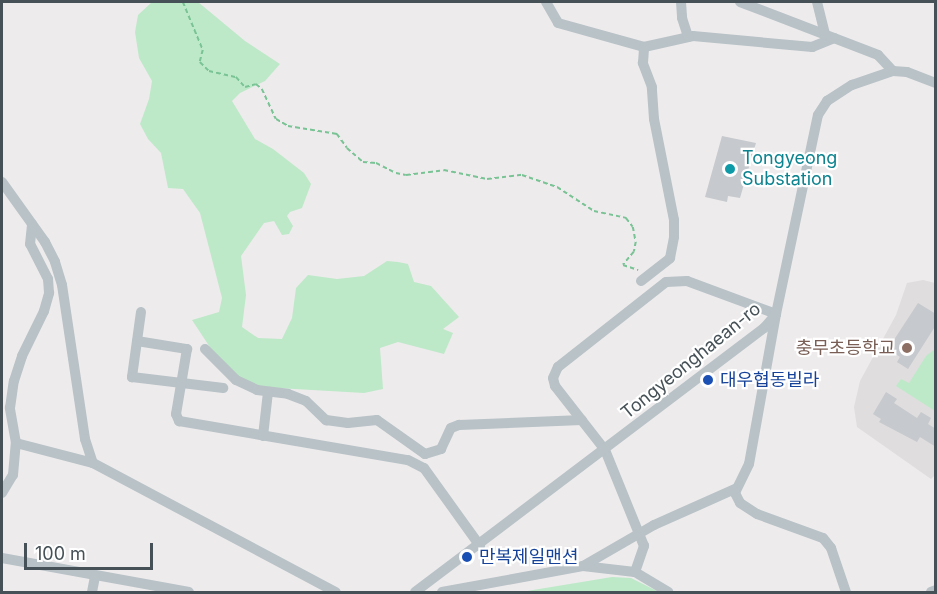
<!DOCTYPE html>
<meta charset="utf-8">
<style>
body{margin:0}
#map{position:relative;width:937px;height:594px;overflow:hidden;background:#eeebec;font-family:Inter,"Noto Sans KR",sans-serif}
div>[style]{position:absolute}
.education>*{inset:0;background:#dfdddd}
.green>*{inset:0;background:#bde9c8}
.building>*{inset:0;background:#c6c9cd}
.path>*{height:1.5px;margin-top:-0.75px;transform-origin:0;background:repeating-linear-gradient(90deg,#79c395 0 4.5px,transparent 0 7.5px)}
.minor>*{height:10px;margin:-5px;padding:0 5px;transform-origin:5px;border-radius:5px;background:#b8c2c7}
.dots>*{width:16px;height:16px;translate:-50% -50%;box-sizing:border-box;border:3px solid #fff;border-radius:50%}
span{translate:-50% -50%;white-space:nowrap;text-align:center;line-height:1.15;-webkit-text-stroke:4.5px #fff;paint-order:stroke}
.culture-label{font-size:18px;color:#0d838f}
.left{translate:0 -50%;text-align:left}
.education-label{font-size:18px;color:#785e54}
.right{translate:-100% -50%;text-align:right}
.street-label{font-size:18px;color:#465157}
.transit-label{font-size:18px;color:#164399}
.frame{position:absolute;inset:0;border:3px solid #465157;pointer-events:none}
.scale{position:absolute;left:24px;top:543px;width:129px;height:27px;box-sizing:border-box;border:3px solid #465157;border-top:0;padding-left:8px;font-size:18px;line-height:21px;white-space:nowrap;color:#465157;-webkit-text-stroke:4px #fff;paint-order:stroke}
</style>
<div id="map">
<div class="education">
<i style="clip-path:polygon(923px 280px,935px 283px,936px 474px,931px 479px,857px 427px,854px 407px,860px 381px,896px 315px,907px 283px)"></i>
</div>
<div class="green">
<i style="clip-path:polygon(152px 2px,198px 2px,245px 41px,280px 64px,265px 81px,240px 93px,232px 101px,255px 139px,273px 149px,304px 173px,311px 184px,302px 208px,290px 212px,287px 216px,293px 226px,289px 234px,282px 235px,274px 221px,264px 223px,241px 256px,246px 295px,242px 327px,258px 338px,282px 339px,292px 318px,296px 288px,308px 275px,337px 279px,364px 276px,387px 261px,398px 262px,408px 264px,414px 282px,431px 286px,459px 317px,443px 329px,453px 333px,444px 354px,398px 342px,380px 348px,383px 389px,364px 393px,260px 387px,225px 370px,192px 320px,219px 312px,222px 298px,200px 213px,183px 189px,168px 188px,161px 153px,148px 139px,140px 124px,149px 99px,152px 81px,139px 58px,135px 32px,138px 15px)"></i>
<i style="clip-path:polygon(935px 349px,936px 349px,935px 411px,896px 386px,901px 379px,909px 383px,926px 356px)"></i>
<i style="clip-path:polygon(612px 577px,631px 578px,659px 592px,521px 592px)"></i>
</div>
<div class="building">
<i style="clip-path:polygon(722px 136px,756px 143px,740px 198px,728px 196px,727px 202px,705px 197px)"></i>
<i style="clip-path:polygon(918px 303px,936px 314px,936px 325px,908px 369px,897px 362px,900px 357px,888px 349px)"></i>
<i style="clip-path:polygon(886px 392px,897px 399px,894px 403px,917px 418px,921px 412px,931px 418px,928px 424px,936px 429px,936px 447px,920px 437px,917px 442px,879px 422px,881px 419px,873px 414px)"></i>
</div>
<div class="path">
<i style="left:183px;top:2px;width:52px;rotate:67.4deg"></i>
<i style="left:203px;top:50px;width:12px;rotate:104deg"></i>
<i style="left:200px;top:62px;width:13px;rotate:45deg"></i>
<i style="left:209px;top:71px;width:28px;rotate:13deg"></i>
<i style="left:236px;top:77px;width:13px;rotate:48deg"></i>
<i style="left:245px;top:87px;width:11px;rotate:-15deg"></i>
<i style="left:256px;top:84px;width:8px;rotate:40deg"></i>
<i style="left:262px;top:89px;width:33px;rotate:65deg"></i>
<i style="left:276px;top:119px;width:14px;rotate:30deg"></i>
<i style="left:288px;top:126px;width:50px;rotate:9.3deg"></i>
<i style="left:337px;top:134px;width:17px;rotate:54deg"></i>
<i style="left:347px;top:148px;width:21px;rotate:41deg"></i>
<i style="left:363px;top:162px;width:13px;rotate:4deg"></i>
<i style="left:376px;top:163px;width:22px;rotate:27deg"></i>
<i style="left:396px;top:173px;width:10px;rotate:11deg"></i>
<i style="left:406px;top:175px;width:38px;rotate:-7deg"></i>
<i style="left:444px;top:170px;width:44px;rotate:11.8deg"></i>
<i style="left:487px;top:179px;width:35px;rotate:-7deg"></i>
<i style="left:522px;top:175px;width:37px;rotate:19deg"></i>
<i style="left:557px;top:187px;width:44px;rotate:33deg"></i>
<i style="left:594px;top:211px;width:33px;rotate:12deg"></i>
<i style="left:626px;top:218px;width:11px;rotate:52deg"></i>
<i style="left:633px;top:227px;width:15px;rotate:79deg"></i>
<i style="left:636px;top:242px;width:10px;rotate:101deg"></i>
<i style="left:634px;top:252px;width:17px;rotate:130deg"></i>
<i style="left:623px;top:265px;width:16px;rotate:18deg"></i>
</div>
<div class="minor">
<i style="left:546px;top:2px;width:24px;rotate:60deg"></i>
<i style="left:558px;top:23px;width:89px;rotate:15.6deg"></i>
<i style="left:644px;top:47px;width:50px;rotate:-12.7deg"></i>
<i style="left:693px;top:36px;width:120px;rotate:5.3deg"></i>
<i style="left:812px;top:47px;width:24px;rotate:-22deg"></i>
<i style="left:681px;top:2px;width:16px;rotate:86deg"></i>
<i style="left:682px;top:18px;width:20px;rotate:72deg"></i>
<i style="left:740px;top:2px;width:148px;rotate:21deg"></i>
<i style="left:878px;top:55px;width:22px;rotate:47deg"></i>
<i style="left:817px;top:2px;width:34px;rotate:76deg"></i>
<i style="left:2px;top:182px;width:74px;rotate:54.4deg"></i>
<i style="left:45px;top:242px;width:22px;rotate:63deg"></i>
<i style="left:55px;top:262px;width:24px;rotate:73deg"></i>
<i style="left:62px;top:285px;width:156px;rotate:81.5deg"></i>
<i style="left:85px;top:439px;width:25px;rotate:72deg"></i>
<i style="left:93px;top:463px;width:275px;rotate:28deg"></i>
<i style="left:641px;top:281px;width:37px;rotate:-38deg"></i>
<i style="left:670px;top:258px;width:21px;rotate:-79deg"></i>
<i style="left:674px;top:237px;width:17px;rotate:-90deg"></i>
<i style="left:674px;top:220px;width:103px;rotate:-101.2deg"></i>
<i style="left:654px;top:119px;width:32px;rotate:-94deg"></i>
<i style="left:652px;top:87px;width:26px;rotate:-111deg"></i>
<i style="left:643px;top:63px;width:16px;rotate:-86deg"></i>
<i style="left:141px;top:312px;width:66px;rotate:97.9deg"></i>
<i style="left:132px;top:377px;width:92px;rotate:6.9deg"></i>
<i style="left:137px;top:341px;width:51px;rotate:9.1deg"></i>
<i style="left:187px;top:349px;width:66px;rotate:99.6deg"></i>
<i style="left:176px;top:414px;width:8px;rotate:67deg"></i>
<i style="left:179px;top:421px;width:232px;rotate:9.7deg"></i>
<i style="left:408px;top:460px;width:18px;rotate:27deg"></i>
<i style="left:424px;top:468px;width:96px;rotate:54.3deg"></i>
<i style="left:205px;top:349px;width:44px;rotate:45deg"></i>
<i style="left:236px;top:380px;width:23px;rotate:25deg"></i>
<i style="left:257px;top:390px;width:31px;rotate:7deg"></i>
<i style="left:288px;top:394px;width:19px;rotate:21deg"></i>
<i style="left:306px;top:401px;width:28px;rotate:44deg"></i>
<i style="left:326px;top:420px;width:22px;rotate:8deg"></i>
<i style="left:348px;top:423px;width:29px;rotate:-6deg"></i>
<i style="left:377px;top:420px;width:59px;rotate:35.3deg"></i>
<i style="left:425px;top:454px;width:17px;rotate:-17deg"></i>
<i style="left:441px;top:449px;width:23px;rotate:-65deg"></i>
<i style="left:451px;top:428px;width:9px;rotate:-21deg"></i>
<i style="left:459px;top:425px;width:123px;rotate:-2.3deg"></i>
<i style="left:263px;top:436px;width:44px;rotate:-83.5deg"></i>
<i style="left:16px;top:443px;width:80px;rotate:14.6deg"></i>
<i style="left:2px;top:493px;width:21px;rotate:-59deg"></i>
<i style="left:13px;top:475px;width:32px;rotate:-85deg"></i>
<i style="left:16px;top:443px;width:36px;rotate:-100deg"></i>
<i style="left:10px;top:408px;width:27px;rotate:-82deg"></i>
<i style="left:14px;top:381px;width:26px;rotate:-72deg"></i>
<i style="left:22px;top:356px;width:50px;rotate:-63.9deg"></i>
<i style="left:44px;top:311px;width:19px;rotate:-74deg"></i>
<i style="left:49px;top:293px;width:14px;rotate:-94deg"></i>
<i style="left:48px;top:279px;width:39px;rotate:-117deg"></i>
<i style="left:30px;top:244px;width:20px;rotate:-84deg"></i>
<i style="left:2px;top:558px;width:190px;rotate:10.3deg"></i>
<i style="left:583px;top:566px;width:52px;rotate:6.6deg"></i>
<i style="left:635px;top:572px;width:39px;rotate:31deg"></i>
<i style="left:635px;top:572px;width:28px;rotate:-71deg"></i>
<i style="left:644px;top:546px;width:104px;rotate:-112.1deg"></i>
<i style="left:605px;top:450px;width:81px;rotate:-128deg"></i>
<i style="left:555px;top:386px;width:8px;rotate:-104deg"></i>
<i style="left:553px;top:378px;width:12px;rotate:-66deg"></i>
<i style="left:558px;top:367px;width:137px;rotate:-38.2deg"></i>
<i style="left:666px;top:282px;width:21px;rotate:-3deg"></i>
<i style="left:687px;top:281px;width:95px;rotate:20.3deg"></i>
<i style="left:776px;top:314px;width:152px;rotate:100.2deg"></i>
<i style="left:749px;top:464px;width:32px;rotate:116deg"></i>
<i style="left:735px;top:493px;width:11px;rotate:63deg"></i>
<i style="left:740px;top:503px;width:20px;rotate:33deg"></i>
<i style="left:757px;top:514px;width:70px;rotate:20deg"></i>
<i style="left:823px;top:538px;width:13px;rotate:51deg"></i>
<i style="left:831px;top:548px;width:46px;rotate:71.2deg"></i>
<i style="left:92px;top:592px;width:16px;rotate:-79deg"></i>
<i style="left:415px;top:592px;width:438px;rotate:-37.1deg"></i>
<i style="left:764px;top:328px;width:18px;rotate:-49deg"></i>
<i style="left:776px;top:314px;width:203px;rotate:-78.1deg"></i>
<i style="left:818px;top:115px;width:17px;rotate:-57deg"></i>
<i style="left:827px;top:101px;width:30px;rotate:-33deg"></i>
<i style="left:852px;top:85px;width:43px;rotate:-18.9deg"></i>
<i style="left:893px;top:71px;width:14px;rotate:4deg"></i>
<i style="left:907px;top:72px;width:31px;rotate:21deg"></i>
<i style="left:442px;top:592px;width:143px;rotate:-10.4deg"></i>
<i style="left:583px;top:566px;width:82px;rotate:-30deg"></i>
<i style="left:654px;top:525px;width:89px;rotate:-24deg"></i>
<i style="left:931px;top:592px;width:5px;rotate:-22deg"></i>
</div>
<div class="dots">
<i style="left:730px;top:169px;background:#0f9aa8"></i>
<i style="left:907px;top:348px;background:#8d6e63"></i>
<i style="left:708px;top:380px;background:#1a4fb4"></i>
<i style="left:467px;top:557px;background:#1a4fb4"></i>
</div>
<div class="culture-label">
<span class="left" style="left:742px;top:169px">Tongyeong<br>Substation</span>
</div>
<div class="education-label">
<span class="right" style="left:895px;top:348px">충무초등학교</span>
</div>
<div class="street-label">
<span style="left:691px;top:361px;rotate:-39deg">Tongyeonghaean-ro</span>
</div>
<div class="transit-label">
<span class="left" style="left:720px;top:380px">대우협동빌라</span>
<span class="left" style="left:479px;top:557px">만복제일맨션</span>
</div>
<div class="frame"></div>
<div class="scale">100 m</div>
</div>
